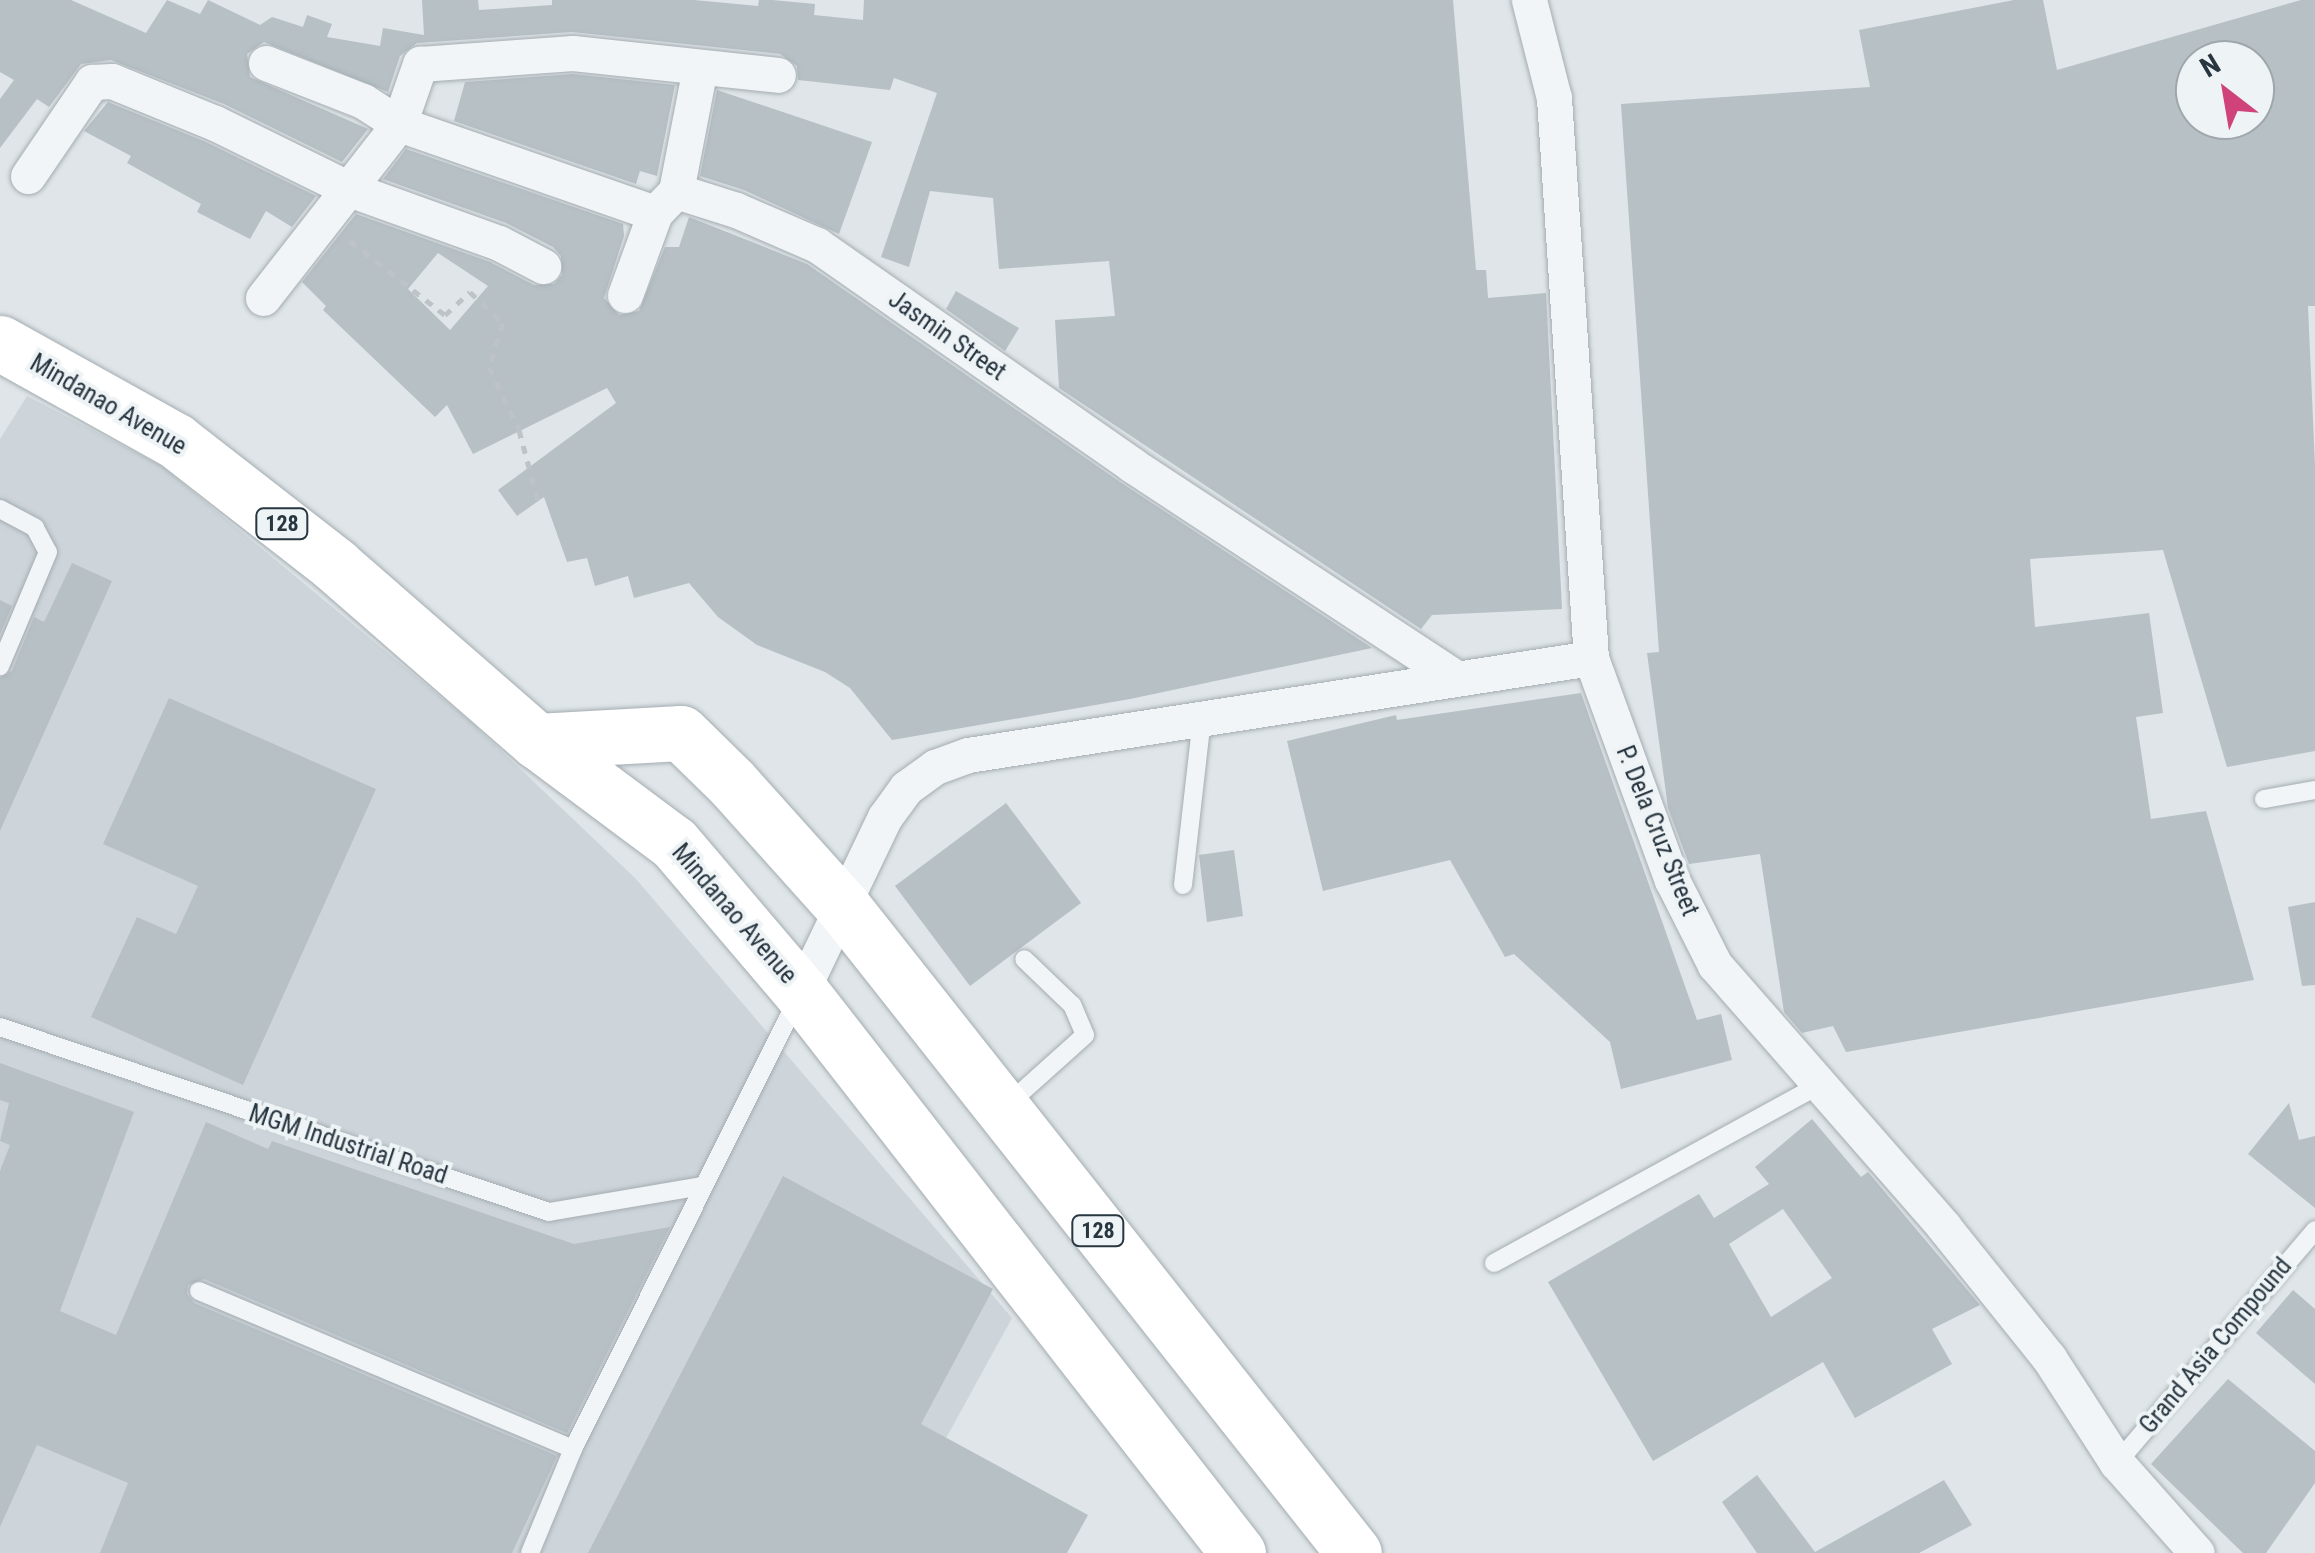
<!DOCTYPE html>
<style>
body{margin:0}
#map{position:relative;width:2315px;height:1553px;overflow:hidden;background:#dfe5e8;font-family:"Roboto Condensed",sans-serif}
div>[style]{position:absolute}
.built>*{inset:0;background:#cdd5da}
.building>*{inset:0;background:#b6c0c5}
.path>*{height:5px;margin-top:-2.5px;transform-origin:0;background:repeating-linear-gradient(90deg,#bdc3c7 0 8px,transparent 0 16px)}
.roads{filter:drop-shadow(0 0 2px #a4adb2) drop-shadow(0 0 2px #a4adb2)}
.service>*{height:18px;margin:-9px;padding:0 9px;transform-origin:9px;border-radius:9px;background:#f2f5f7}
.minor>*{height:35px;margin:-17.5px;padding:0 17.5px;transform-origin:17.5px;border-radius:17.5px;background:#f2f5f7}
.primary>*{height:55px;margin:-27.5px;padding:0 27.5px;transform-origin:27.5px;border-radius:27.5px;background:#fff}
span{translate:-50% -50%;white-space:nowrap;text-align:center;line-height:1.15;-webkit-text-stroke:8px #eef3f6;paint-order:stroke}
.shield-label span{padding:2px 8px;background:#eef3f6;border:2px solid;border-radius:8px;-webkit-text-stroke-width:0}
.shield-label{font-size:22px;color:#283640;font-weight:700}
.street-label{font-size:25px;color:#283640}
.north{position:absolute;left:2175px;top:40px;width:100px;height:100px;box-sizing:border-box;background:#eef3f6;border:2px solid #9fa7ad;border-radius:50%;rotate:329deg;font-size:28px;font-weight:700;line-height:40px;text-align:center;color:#283640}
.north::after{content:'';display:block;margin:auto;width:35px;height:45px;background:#cf437a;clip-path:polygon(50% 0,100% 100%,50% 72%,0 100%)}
</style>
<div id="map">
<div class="built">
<i style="clip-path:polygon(27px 396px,162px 466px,471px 722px,636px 879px,1012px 1318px,883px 1553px,0 1553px,0 439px)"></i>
</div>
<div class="building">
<i style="clip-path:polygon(0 0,71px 0,146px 33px,167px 0,200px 14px,208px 0,260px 25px,272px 17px,303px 27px,307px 15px,332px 24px,327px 37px,380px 46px,383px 28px,424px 35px,422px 0,478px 0,479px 10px,552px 5px,552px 0,694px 0,758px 6px,759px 0,772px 0,815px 4px,814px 15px,863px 20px,864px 0,1453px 0,1476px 270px,1486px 270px,1488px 298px,1546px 293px,1562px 609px,1432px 615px,1421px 629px,1059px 388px,1055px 320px,1115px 316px,1109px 261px,999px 269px,993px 198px,930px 191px,909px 267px,881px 257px,937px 93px,894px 78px,890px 90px,798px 80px,797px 66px,780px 54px,572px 32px,417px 43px,400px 56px,388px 92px,264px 42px,247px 54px,250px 77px,368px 129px,342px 162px,224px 104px,111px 60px,81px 64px,49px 107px,37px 99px,0 148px,0 99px,14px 80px,0 72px)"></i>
<i style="clip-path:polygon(evenodd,2014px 0,2043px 0,2057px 70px,2301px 0,2315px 0,2315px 306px,2308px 306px,2315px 466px,2315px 751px,2227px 767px,2163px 550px,2030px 559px,2035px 627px,2149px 613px,2163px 713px,2136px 717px,2151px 819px,2206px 811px,2254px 980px,1846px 1052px,1833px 1026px,1802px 1033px,1784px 1012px,1760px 854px,1689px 864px,1668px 808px,1647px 653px,1659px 652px,1621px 104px,1870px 87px,1859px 30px,2014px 0,2195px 60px,2255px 60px,2255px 120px,2195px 120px,2195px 60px)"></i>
<i style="clip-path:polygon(573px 74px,675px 85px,657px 176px,640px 171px,636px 184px,454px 121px,465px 82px)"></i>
<i style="clip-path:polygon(717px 90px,872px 142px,839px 234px,744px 190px,700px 176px)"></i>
<i style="clip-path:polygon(108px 102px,206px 142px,316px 196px,292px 227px,266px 211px,250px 239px,197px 212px,201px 204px,127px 163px,131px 156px,84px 131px)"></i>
<i style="clip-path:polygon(evenodd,406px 149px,623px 224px,624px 236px,604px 298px,619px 315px,639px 311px,665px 247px,679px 247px,689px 217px,807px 264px,1120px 482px,1372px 648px,1130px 699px,892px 740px,850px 688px,825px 672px,757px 645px,718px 617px,689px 583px,634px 598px,628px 576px,595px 586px,587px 558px,567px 562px,544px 497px,517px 516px,498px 490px,616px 403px,607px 388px,473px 454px,447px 405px,435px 417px,323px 310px,326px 306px,302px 282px,356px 214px,490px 262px,534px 285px,554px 284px,562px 275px,561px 256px,553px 247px,506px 223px,383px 179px,406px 149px,438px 253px,488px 286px,450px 330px,408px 289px,438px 253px)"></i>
<i style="clip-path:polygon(956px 291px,1019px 328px,1005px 351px,946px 309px)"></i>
<i style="clip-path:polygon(72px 563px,112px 581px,0 831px,0 678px,12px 671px,34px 617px,44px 622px)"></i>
<i style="clip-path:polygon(0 600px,12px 606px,0 634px)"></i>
<i style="clip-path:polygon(1581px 693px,1697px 1020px,1721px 1014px,1732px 1060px,1621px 1089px,1610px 1042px,1514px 954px,1505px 957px,1450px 860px,1323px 891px,1287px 741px,1396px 715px,1397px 720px)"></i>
<i style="clip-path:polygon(169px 698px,376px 789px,243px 1085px,91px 1017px,137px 917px,176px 934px,198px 886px,103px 844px)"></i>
<i style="clip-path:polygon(1006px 803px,1081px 903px,970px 986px,895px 886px)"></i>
<i style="clip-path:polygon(1234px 850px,1243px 916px,1207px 922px,1199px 855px)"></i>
<i style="clip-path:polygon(2315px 902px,2315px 985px,2302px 986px,2288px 907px)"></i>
<i style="clip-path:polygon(0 1063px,134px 1112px,60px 1311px,116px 1335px,206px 1122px,268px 1149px,272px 1141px,574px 1244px,670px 1227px,567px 1433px,204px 1279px,188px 1285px,187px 1294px,194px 1303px,557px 1456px,512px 1553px,100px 1553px,128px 1483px,37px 1445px,0 1527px,0 1171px,10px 1145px,0 1141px,9px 1103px,0 1100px)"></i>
<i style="clip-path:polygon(2289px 1103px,2299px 1140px,2315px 1136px,2315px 1208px,2248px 1154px)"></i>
<i style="clip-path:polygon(evenodd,1812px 1119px,1861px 1177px,1868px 1172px,1980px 1305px,1932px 1329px,1952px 1364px,1855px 1418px,1823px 1362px,1653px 1461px,1548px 1282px,1699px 1194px,1714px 1218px,1769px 1184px,1755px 1167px,1812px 1119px,1783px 1209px,1832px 1278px,1771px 1317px,1729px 1244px,1783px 1209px)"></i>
<i style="clip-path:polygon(783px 1176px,993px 1289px,921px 1424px,1088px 1515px,1067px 1553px,588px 1553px)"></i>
<i style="clip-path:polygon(2293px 1290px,2315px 1309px,2315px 1384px,2256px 1333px)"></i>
<i style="clip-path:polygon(2228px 1379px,2315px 1451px,2315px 1483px,2266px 1553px,2243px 1553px,2151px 1464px)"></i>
<i style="clip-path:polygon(1757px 1475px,1815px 1552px,1944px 1480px,1972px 1525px,1919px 1553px,1757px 1553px,1722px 1502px)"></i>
</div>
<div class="path">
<i style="left:350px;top:241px;width:120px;rotate:37.9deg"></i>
<i style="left:445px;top:315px;width:34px;rotate:-43deg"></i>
<i style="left:470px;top:292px;width:45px;rotate:43.2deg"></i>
<i style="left:503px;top:323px;width:46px;rotate:107.7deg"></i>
<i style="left:489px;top:367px;width:70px;rotate:64.5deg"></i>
<i style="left:519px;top:430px;width:73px;rotate:75deg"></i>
</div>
<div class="roads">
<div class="service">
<i style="left:0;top:509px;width:40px;rotate:28deg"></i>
<i style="left:35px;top:528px;width:27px;rotate:62deg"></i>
<i style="left:48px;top:552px;width:124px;rotate:112.8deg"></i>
<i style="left:2264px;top:799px;width:52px;rotate:-10deg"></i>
<i style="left:1183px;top:885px;width:169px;rotate:-83.5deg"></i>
<i style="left:0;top:1027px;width:579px;rotate:18.62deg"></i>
<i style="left:549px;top:1212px;width:156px;rotate:-9.6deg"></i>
<i style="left:1006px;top:1106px;width:106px;rotate:-41.9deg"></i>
<i style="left:1085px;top:1035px;width:33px;rotate:-113deg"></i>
<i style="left:1072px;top:1005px;width:66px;rotate:-136.2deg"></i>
<i style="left:1494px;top:1263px;width:371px;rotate:-28.7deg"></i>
<i style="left:199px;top:1291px;width:406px;rotate:22.9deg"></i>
<i style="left:2117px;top:1463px;width:306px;rotate:-49.6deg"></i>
<i style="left:530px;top:1553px;width:113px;rotate:-67.5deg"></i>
<i style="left:573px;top:1449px;width:502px;rotate:-63.49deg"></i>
</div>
<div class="minor">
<i style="left:1529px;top:0;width:101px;rotate:75.7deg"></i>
<i style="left:1554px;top:98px;width:561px;rotate:86.22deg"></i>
<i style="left:1591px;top:658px;width:236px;rotate:70deg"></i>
<i style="left:1672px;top:880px;width:95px;rotate:63.2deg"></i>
<i style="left:1715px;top:965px;width:348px;rotate:48.8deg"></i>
<i style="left:1944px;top:1227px;width:168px;rotate:51.3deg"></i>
<i style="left:2049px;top:1358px;width:125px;rotate:57.1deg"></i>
<i style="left:2117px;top:1463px;width:120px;rotate:48.4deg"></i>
<i style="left:266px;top:63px;width:104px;rotate:21.4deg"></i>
<i style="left:363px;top:101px;width:43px;rotate:32.6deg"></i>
<i style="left:399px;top:124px;width:271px;rotate:19.2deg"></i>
<i style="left:655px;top:213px;width:30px;rotate:-46deg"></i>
<i style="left:28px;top:176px;width:114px;rotate:-55.8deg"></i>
<i style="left:92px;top:82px;width:20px;rotate:-3deg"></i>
<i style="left:112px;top:81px;width:111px;rotate:22.2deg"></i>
<i style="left:215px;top:123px;width:149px;rotate:26.2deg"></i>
<i style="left:349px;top:189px;width:159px;rotate:19.8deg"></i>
<i style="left:499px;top:243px;width:50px;rotate:27.6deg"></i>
<i style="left:676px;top:191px;width:63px;rotate:17.6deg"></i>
<i style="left:736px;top:210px;width:88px;rotate:23.4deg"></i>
<i style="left:817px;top:245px;width:384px;rotate:34.9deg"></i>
<i style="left:1132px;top:465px;width:386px;rotate:33.3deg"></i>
<i style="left:676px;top:191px;width:125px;rotate:-79deg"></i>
<i style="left:625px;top:295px;width:87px;rotate:-69.9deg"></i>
<i style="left:263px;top:298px;width:221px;rotate:-52deg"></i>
<i style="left:399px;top:124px;width:64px;rotate:-70.7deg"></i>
<i style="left:420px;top:64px;width:153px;rotate:-4.1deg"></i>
<i style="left:573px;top:53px;width:206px;rotate:6.1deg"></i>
<i style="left:801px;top:992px;width:194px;rotate:-64.4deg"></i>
<i style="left:885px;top:817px;width:36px;rotate:-54deg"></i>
<i style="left:906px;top:788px;width:36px;rotate:-36deg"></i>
<i style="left:935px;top:767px;width:35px;rotate:-20deg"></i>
<i style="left:968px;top:755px;width:631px;rotate:-8.85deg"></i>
</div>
<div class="primary">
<i style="left:0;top:343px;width:201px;rotate:29.1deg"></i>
<i style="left:176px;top:441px;width:202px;rotate:37.9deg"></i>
<i style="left:335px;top:565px;width:268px;rotate:41.1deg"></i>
<i style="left:537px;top:741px;width:171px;rotate:36.7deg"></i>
<i style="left:674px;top:843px;width:196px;rotate:49.6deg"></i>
<i style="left:801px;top:992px;width:711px;rotate:52.08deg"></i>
<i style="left:537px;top:741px;width:144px;rotate:-3.2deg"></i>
<i style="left:681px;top:733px;width:71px;rotate:44.4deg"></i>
<i style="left:732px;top:783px;width:168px;rotate:48.1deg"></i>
<i style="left:844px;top:908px;width:822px;rotate:51.67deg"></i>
</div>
</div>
<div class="shield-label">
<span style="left:282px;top:524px">128</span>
<span style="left:1098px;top:1231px">128</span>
</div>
<div class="street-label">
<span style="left:947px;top:336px;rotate:35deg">Jasmin Street</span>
<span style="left:108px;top:405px;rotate:30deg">Mindanao Avenue</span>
<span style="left:1657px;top:831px;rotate:68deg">P. Dela Cruz Street</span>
<span style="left:734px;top:914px;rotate:49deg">Mindanao Avenue</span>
<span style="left:348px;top:1145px;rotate:18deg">MGM Industrial Road</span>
<span style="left:2216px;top:1346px;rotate:-50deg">Grand Asia Compound</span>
</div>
<div class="north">N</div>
</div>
